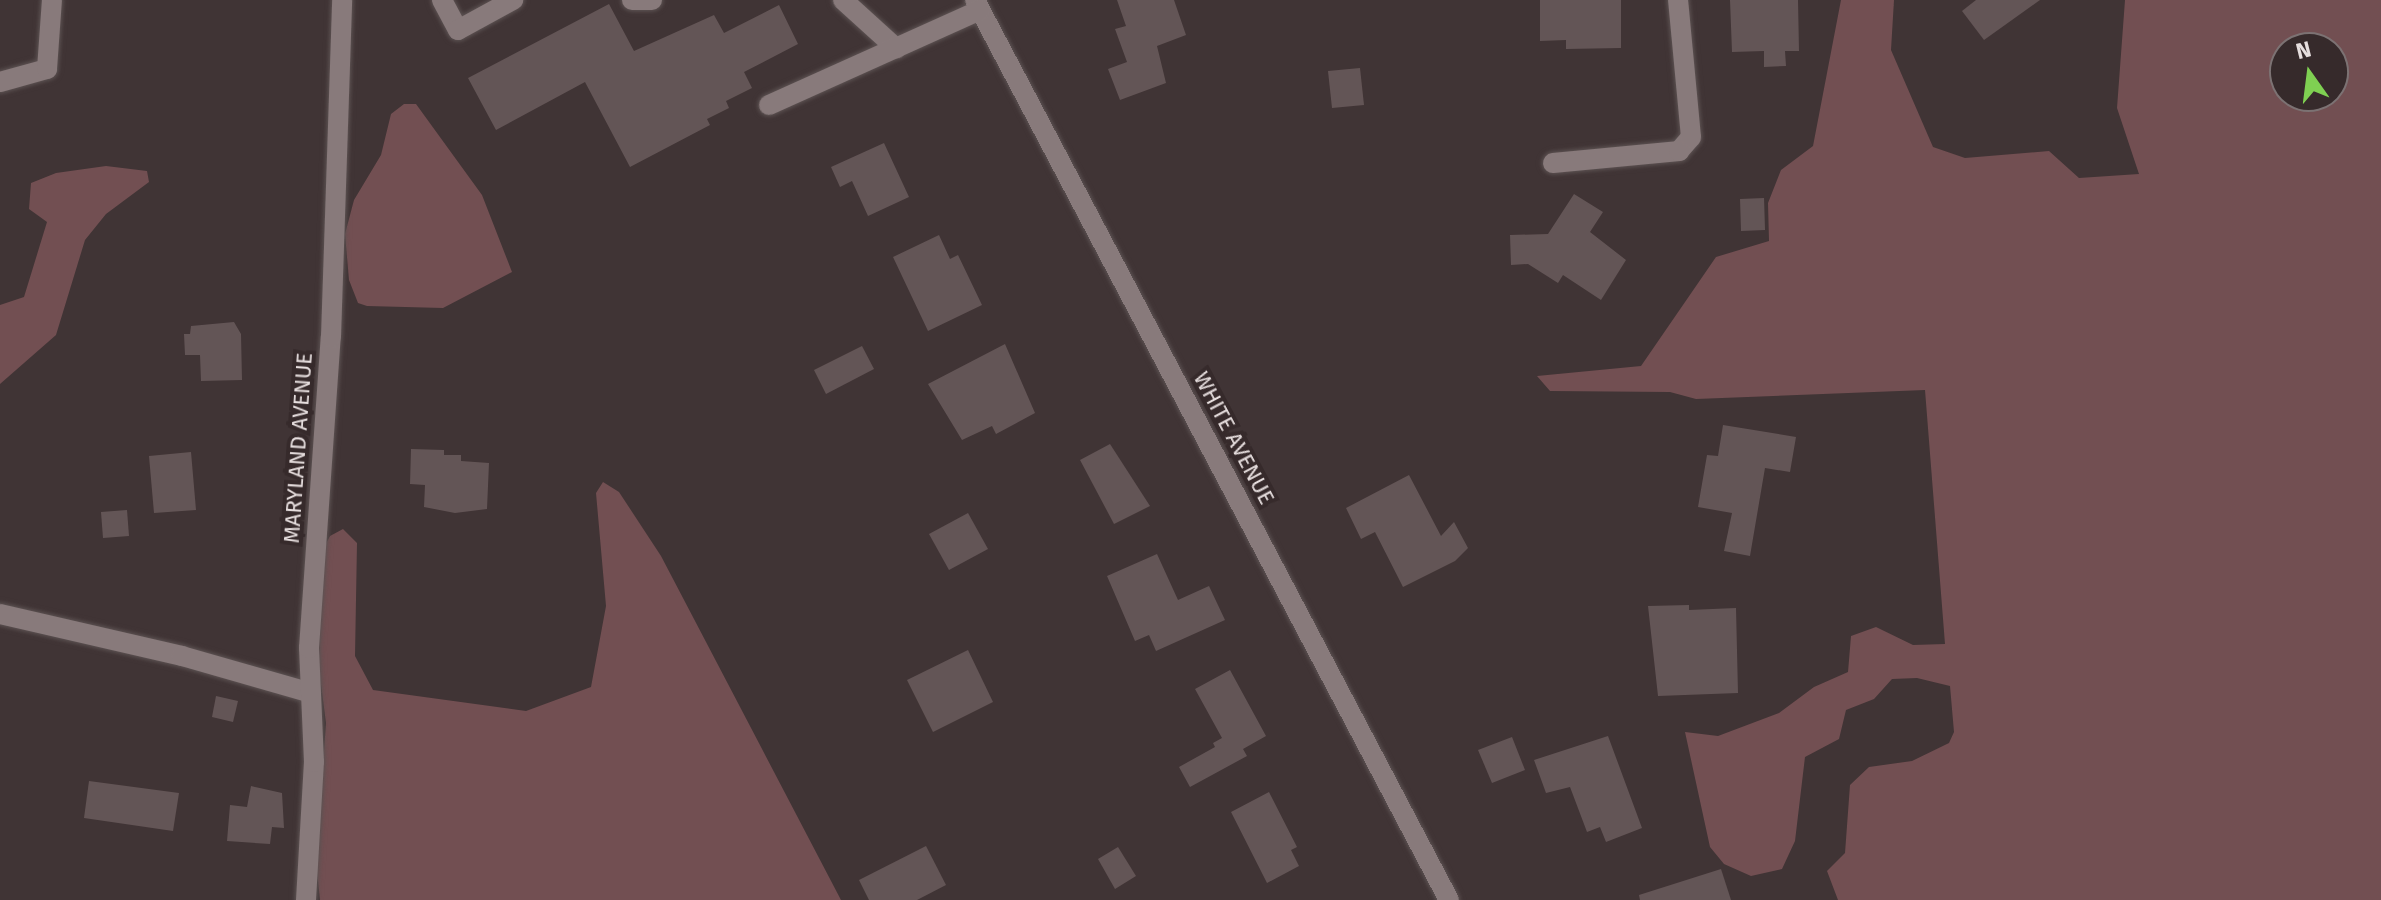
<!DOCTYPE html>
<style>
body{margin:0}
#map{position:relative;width:2381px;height:900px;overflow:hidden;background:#403435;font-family:"Fira Sans",sans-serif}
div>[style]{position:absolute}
.green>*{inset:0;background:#724f52}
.building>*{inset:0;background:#635556}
.roads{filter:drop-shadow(0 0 2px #5c5252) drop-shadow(0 0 2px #5c5252)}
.minor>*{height:20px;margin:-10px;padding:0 10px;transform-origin:10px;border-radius:10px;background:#887a7b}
span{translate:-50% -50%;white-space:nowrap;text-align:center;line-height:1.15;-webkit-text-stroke:8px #362a2b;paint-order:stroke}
.street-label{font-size:22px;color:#e6dede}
.north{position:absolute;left:2269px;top:32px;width:80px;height:80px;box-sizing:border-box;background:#362a2b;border:2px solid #7c7273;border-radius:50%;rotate:346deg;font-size:22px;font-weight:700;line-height:32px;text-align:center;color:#e6dede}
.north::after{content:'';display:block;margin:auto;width:28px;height:36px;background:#7fd052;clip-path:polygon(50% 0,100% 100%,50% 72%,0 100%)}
</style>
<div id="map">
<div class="green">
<i style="clip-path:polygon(evenodd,1841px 0,1894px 0,1891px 50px,1933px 147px,1965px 158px,2049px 151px,2079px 178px,2139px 174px,2117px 108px,2125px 0,2381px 0,2381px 900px,1838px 900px,1827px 871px,1845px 853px,1850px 785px,1869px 767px,1912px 761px,1949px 743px,1954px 732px,1950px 686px,1917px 678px,1892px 679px,1874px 699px,1846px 710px,1839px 739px,1805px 757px,1795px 841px,1782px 869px,1751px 876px,1724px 864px,1710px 847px,1685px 732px,1718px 736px,1779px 713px,1814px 687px,1848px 672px,1851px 636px,1876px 627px,1913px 645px,1945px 644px,1925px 390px,1696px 399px,1670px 392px,1550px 391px,1537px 376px,1641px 366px,1716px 257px,1769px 241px,1768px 203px,1781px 170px,1813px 146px,1841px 0,2285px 48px,2333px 48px,2333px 96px,2285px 96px,2285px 48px)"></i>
<i style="clip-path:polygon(404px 104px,416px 104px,482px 195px,512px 272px,443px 308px,367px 306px,358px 303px,349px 280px,345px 234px,354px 200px,381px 155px,391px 114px)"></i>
<i style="clip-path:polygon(106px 166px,147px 171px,149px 182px,106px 214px,85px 240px,56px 335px,0 384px,0 305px,24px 297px,47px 222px,29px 209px,31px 183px,56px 173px)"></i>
<i style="clip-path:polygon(603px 482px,619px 492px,661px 556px,841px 900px,320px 900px,316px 862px,326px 723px,319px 669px,321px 553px,330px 536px,343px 529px,357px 543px,355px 656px,373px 690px,526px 711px,591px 687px,606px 606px,596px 493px)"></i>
</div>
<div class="building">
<i style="clip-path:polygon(1117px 0,1174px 0,1186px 35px,1157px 46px,1166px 83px,1120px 100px,1108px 69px,1127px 62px,1115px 29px,1126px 26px)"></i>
<i style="clip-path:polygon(1540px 0,1621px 0,1621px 48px,1566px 49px,1566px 40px,1540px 41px)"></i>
<i style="clip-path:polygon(1730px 0,1798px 0,1799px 51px,1785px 51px,1786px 66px,1764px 67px,1764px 51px,1732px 52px)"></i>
<i style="clip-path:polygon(1976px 0,2040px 0,1984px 40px,1962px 11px)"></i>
<i style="clip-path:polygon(609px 4px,634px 51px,714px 15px,724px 33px,779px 5px,798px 44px,744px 72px,752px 88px,726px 101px,729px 108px,707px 119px,710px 125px,630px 167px,585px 82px,496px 130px,468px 78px)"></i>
<i style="clip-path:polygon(1360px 68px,1364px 105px,1332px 108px,1328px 71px)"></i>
<i style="clip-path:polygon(884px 143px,909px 197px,868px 216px,852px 181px,840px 187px,831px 167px)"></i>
<i style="clip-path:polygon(1574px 194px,1603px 212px,1590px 232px,1626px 260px,1601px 300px,1563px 275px,1558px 283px,1528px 264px,1511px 265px,1510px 235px,1548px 234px)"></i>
<i style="clip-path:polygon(1764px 198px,1765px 230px,1741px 231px,1740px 199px)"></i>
<i style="clip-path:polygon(939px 235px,950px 259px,958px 255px,982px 305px,928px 331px,893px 257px)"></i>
<i style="clip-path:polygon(234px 322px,241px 334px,242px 380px,201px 381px,200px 355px,185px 355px,184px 334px,190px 334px,191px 326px)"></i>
<i style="clip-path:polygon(1005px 344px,1035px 413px,996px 434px,992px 426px,962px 440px,928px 384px)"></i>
<i style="clip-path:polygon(862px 346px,874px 369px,826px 394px,814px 370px)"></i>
<i style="clip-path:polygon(1723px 425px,1796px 437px,1790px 472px,1765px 468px,1750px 556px,1724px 551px,1732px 513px,1698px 507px,1707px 455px,1718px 456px)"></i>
<i style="clip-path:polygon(1110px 444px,1150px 506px,1114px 524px,1080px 460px)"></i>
<i style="clip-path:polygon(411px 449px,444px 450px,444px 455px,461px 455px,461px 461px,489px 463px,487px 509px,455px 513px,424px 507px,425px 485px,410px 484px)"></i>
<i style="clip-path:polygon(191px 452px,196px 510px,154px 513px,149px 456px)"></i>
<i style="clip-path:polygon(1409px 475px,1441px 536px,1454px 522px,1468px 548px,1455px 561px,1403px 587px,1375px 532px,1361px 539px,1346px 508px)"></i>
<i style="clip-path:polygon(127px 510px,129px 536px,103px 538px,101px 512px)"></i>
<i style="clip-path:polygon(968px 513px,988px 549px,949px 570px,929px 534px)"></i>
<i style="clip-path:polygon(1157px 554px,1178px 600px,1209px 586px,1225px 620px,1156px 651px,1149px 635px,1135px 641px,1107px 576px)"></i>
<i style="clip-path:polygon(1689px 605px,1689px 610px,1736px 608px,1738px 693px,1658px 696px,1648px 606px)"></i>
<i style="clip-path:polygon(968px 650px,993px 702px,933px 732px,907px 680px)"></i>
<i style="clip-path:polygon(1230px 670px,1266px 736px,1243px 749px,1247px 756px,1190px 787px,1179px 767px,1215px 747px,1213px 743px,1222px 738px,1195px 689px)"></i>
<i style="clip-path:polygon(216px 696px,238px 701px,233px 722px,212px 717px)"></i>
<i style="clip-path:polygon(1608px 736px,1642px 828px,1606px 842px,1600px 827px,1587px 832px,1570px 787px,1546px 793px,1534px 760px)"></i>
<i style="clip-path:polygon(1512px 737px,1525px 770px,1492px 783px,1478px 750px)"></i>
<i style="clip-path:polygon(89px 781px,179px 793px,173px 831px,84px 818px)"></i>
<i style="clip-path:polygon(251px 786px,282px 793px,284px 828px,272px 827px,270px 844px,227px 841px,230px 805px,247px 807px)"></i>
<i style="clip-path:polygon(1269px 792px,1297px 847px,1291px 850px,1299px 866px,1267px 883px,1231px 812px)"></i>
<i style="clip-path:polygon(926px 846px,946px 885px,917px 900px,869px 900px,859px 880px)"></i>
<i style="clip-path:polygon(1118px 847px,1136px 876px,1115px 889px,1098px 859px)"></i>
<i style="clip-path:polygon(1721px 869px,1731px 900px,1640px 900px,1639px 895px)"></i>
</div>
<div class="roads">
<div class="minor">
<i style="left:442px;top:0;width:34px;rotate:62deg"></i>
<i style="left:458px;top:30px;width:63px;rotate:-28.6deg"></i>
<i style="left:632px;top:0;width:20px"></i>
<i style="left:843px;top:0;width:72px;rotate:42.2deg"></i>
<i style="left:975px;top:0;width:1017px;rotate:62.23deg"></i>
<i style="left:0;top:82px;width:49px;rotate:-15.5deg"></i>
<i style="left:47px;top:69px;width:69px;rotate:-85.9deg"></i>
<i style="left:769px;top:105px;width:231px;rotate:-24.2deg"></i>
<i style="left:1553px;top:163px;width:127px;rotate:-5.4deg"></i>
<i style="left:1679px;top:151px;width:18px;rotate:-49deg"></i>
<i style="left:1691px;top:137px;width:138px;rotate:-95.4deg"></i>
<i style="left:0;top:614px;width:187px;rotate:13deg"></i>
<i style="left:182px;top:656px;width:134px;rotate:16deg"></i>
<i style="left:306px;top:900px;width:138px;rotate:-86.7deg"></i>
<i style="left:314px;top:762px;width:114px;rotate:-92.5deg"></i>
<i style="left:309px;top:648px;width:312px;rotate:-86deg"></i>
<i style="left:331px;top:337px;width:337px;rotate:-88.1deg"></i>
</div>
</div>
<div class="street-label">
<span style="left:1234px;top:438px;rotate:62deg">WHITE AVENUE</span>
<span style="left:298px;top:448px;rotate:-86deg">MARYLAND AVENUE</span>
</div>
<div class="north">N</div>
</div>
